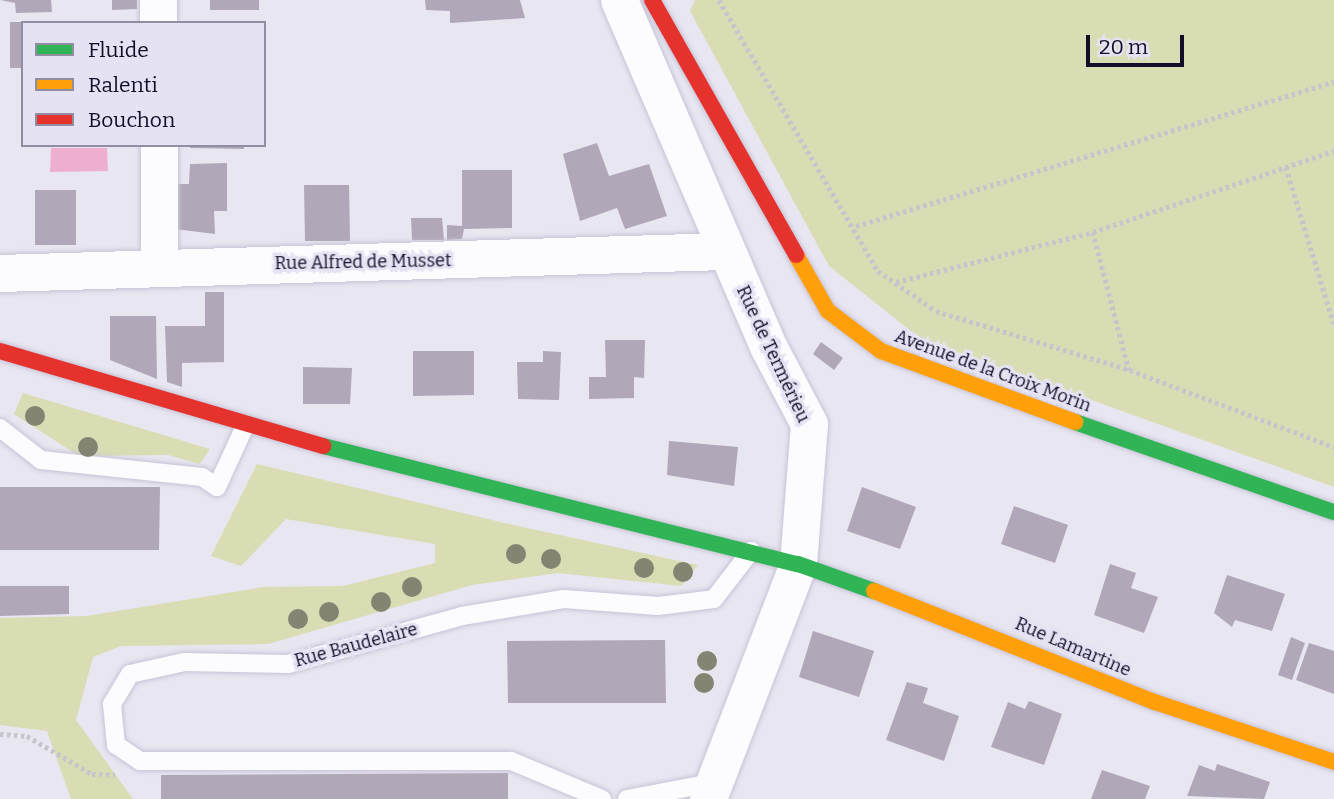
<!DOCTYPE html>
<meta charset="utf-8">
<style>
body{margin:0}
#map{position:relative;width:1334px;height:799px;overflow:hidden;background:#e8e6f0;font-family:Bitter,serif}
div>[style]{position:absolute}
.green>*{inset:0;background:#dadcb4}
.water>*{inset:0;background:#eeafce}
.building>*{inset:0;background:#b0a7b8}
.path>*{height:4.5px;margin-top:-2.25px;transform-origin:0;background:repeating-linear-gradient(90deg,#c7c5cc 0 3.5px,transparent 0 7px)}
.roads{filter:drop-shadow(0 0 2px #c7c3d7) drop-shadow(0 0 2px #c7c3d7)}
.lane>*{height:18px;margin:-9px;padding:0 9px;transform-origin:9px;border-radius:9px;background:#fcfbfd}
.street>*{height:37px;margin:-18.5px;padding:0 18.5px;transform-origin:18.5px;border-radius:18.5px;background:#fcfbfd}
.fast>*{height:16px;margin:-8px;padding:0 8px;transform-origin:8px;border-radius:8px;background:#30b455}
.slow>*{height:16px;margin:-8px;padding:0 8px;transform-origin:8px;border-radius:8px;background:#ff9f0a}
.jam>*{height:16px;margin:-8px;padding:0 8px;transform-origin:8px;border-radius:8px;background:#e5322d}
.trees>*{width:20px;height:20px;margin:-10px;border-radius:50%;background:#848472}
span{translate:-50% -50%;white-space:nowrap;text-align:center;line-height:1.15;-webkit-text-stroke:6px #e5e3f3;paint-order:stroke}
.street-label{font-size:18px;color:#130d28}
.legend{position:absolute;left:21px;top:21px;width:245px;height:126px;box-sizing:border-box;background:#e5e3f3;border:2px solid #918da2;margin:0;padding:9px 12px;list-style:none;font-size:21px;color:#130d28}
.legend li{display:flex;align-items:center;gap:14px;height:35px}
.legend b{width:35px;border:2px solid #918da2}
.scale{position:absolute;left:1086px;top:35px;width:98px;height:32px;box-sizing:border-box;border:4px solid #130d28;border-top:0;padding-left:9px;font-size:21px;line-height:24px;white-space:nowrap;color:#130d28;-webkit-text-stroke:5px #e5e3f3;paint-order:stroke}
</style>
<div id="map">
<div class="green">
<i style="clip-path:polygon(695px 0,1334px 0,1334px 487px,921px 339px,829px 266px,690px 11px)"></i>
<i style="clip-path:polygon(23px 393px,210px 449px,200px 464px,168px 455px,79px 456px,14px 414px)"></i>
<i style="clip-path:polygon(257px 464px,509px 524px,698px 565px,681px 586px,558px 573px,472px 585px,268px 644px,121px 646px,93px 657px,76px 720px,133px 799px,71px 799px,47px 731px,0 725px,0 618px,87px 616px,263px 587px,343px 586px,435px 563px,435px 544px,286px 519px,241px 566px,211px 556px)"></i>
</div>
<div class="water">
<i style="clip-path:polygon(51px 148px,107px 148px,108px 171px,50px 172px)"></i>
</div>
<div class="building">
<i style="clip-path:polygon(0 0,51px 0,52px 12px,16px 13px,15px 3px)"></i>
<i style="clip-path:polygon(112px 0,137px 0,137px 9px,112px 10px)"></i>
<i style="clip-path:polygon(210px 0,259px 0,259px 10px,210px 10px)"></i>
<i style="clip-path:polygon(425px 0,520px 0,525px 18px,450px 23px,450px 11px,426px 10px)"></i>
<i style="clip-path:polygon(10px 22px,23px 22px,23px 68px,10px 68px)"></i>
<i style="clip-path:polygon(597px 143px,609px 176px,649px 164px,667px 216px,625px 229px,617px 208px,580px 221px,563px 154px)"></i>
<i style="clip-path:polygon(190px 145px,244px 145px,244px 149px,190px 148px)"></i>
<i style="clip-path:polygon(227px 163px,227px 211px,214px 211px,215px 234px,175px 229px,175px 184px,189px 184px,190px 164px)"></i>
<i style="clip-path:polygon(462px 170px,512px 170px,512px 228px,464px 229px,462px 239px,447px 240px,447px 225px,462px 226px)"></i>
<i style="clip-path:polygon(304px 185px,349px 185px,350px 241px,305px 241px)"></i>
<i style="clip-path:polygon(35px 190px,76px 190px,76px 245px,35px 245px)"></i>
<i style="clip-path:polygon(411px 218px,442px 218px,444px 240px,412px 240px)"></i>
<i style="clip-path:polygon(205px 292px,224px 292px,224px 362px,182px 363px,182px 387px,167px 382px,165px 326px,205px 326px)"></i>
<i style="clip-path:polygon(110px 316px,156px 316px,157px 379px,110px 360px)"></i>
<i style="clip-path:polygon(605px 340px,645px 340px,644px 378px,634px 377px,634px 398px,589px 399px,589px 377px,606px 377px)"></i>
<i style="clip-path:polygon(821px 342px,843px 358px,834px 370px,813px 354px)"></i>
<i style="clip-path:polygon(413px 351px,474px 351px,474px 395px,413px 396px)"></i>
<i style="clip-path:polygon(543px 351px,561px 352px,559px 400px,518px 399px,517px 362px,543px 362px)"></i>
<i style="clip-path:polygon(303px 367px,352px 368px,350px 404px,303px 404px)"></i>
<i style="clip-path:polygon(669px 441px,738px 447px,734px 486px,667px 475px)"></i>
<i style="clip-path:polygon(0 487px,160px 487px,159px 550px,0 550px)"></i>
<i style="clip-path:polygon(862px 487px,916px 507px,900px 549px,847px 531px)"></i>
<i style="clip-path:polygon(1014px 506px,1068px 525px,1055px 563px,1001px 544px)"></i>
<i style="clip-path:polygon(1110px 564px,1136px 573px,1131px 588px,1158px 597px,1144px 633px,1094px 615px)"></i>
<i style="clip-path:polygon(1227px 575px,1285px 594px,1272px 631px,1235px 620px,1232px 627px,1214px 613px)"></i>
<i style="clip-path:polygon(0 586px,69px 586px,69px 614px,0 616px)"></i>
<i style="clip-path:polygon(813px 631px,874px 651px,859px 697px,799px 677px)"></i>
<i style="clip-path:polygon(1291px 637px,1305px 643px,1292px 680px,1278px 675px)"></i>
<i style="clip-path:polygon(665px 640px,666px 703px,508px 703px,507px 641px)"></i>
<i style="clip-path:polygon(1309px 643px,1334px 651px,1334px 694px,1296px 680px)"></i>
<i style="clip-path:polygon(907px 682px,928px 688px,923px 703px,959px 716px,944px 761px,886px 740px)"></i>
<i style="clip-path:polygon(1029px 701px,1062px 714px,1044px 765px,991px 747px,1008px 702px,1025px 709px)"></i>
<i style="clip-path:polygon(1217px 764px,1270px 782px,1264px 799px,1187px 796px,1199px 765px,1215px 771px)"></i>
<i style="clip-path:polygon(1102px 770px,1150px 786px,1145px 799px,1091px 799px)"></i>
<i style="clip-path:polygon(508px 773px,508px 799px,161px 799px,161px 775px)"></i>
</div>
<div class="path">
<i style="left:719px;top:0;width:314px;rotate:59.6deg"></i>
<i style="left:878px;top:271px;width:70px;rotate:34.6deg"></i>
<i style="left:936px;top:311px;width:203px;rotate:16.9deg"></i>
<i style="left:1130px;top:370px;width:218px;rotate:20.7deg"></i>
<i style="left:1286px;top:167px;width:164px;rotate:73deg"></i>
<i style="left:856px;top:226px;width:499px;rotate:-16.8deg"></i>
<i style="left:1093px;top:232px;width:143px;rotate:75.4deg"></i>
<i style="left:896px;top:282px;width:203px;rotate:-14.2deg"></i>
<i style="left:1093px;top:232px;width:254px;rotate:-18.6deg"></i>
<i style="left:0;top:734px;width:27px;rotate:4deg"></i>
<i style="left:27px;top:736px;width:75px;rotate:30.3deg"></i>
<i style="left:92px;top:774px;width:23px;rotate:2deg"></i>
</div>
<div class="roads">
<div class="lane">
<i style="left:0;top:428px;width:52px;rotate:38deg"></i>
<i style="left:41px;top:460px;width:162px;rotate:6deg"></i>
<i style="left:202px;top:477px;width:18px;rotate:34deg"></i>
<i style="left:217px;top:487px;width:69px;rotate:-65.3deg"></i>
<i style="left:602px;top:799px;width:99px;rotate:-157.3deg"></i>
<i style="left:511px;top:761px;width:371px;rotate:180deg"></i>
<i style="left:140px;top:761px;width:29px;rotate:-146deg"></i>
<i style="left:116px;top:745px;width:41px;rotate:-95.6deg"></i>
<i style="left:112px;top:704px;width:35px;rotate:-59deg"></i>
<i style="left:130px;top:674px;width:55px;rotate:-12.5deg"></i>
<i style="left:184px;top:662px;width:104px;rotate:1.1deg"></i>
<i style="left:288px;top:664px;width:180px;rotate:-15.4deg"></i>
<i style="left:462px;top:616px;width:103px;rotate:-9.5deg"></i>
<i style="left:564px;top:599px;width:94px;rotate:4.3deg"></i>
<i style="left:658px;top:606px;width:56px;rotate:-7.1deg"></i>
<i style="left:714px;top:599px;width:61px;rotate:-52.4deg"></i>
<i style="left:627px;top:799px;width:92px;rotate:-10.7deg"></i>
</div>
<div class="street">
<i style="left:158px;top:0;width:23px;rotate:90deg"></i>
<i style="left:619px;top:0;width:379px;rotate:66.7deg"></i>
<i style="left:769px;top:348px;width:86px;rotate:62.2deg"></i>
<i style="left:809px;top:424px;width:140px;rotate:94.5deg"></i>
<i style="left:798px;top:564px;width:252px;rotate:111deg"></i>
<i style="left:159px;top:145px;width:121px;rotate:90deg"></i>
<i style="left:0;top:273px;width:725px;rotate:-1.74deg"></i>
</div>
<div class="fast">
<i style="left:1075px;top:422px;width:274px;rotate:19.2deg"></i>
<i style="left:323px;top:446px;width:489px;rotate:14deg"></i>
<i style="left:798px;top:564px;width:81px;rotate:19.6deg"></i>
</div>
<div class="slow">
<i style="left:796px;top:255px;width:64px;rotate:60.3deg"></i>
<i style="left:828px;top:311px;width:66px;rotate:37deg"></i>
<i style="left:881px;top:351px;width:207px;rotate:20.1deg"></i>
<i style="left:874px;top:591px;width:302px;rotate:21.6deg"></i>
<i style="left:1155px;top:702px;width:189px;rotate:18.5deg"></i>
</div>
<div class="jam">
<i style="left:652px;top:0;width:293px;rotate:60.5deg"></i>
<i style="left:0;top:351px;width:337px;rotate:16.4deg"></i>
</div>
</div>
<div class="trees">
<i style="left:35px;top:416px"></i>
<i style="left:88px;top:447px"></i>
<i style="left:516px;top:554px"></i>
<i style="left:551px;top:559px"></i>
<i style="left:644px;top:568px"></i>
<i style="left:683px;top:572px"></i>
<i style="left:412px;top:587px"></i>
<i style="left:381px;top:602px"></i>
<i style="left:329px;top:612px"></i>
<i style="left:298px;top:619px"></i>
<i style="left:707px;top:661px"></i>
<i style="left:704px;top:683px"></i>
</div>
<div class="street-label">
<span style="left:363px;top:262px;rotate:-1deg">Rue Alfred de Musset</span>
<span style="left:773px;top:354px;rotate:65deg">Rue de Termérieu</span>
<span style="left:993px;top:371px;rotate:20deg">Avenue de la Croix Morin</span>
<span style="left:356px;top:645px;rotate:-15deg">Rue Baudelaire</span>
<span style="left:1073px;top:647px;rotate:23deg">Rue Lamartine</span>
</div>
<ul class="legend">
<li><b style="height:9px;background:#30b455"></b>Fluide</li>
<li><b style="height:9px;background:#ff9f0a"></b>Ralenti</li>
<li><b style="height:9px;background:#e5322d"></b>Bouchon</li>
</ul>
<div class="scale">20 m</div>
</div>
